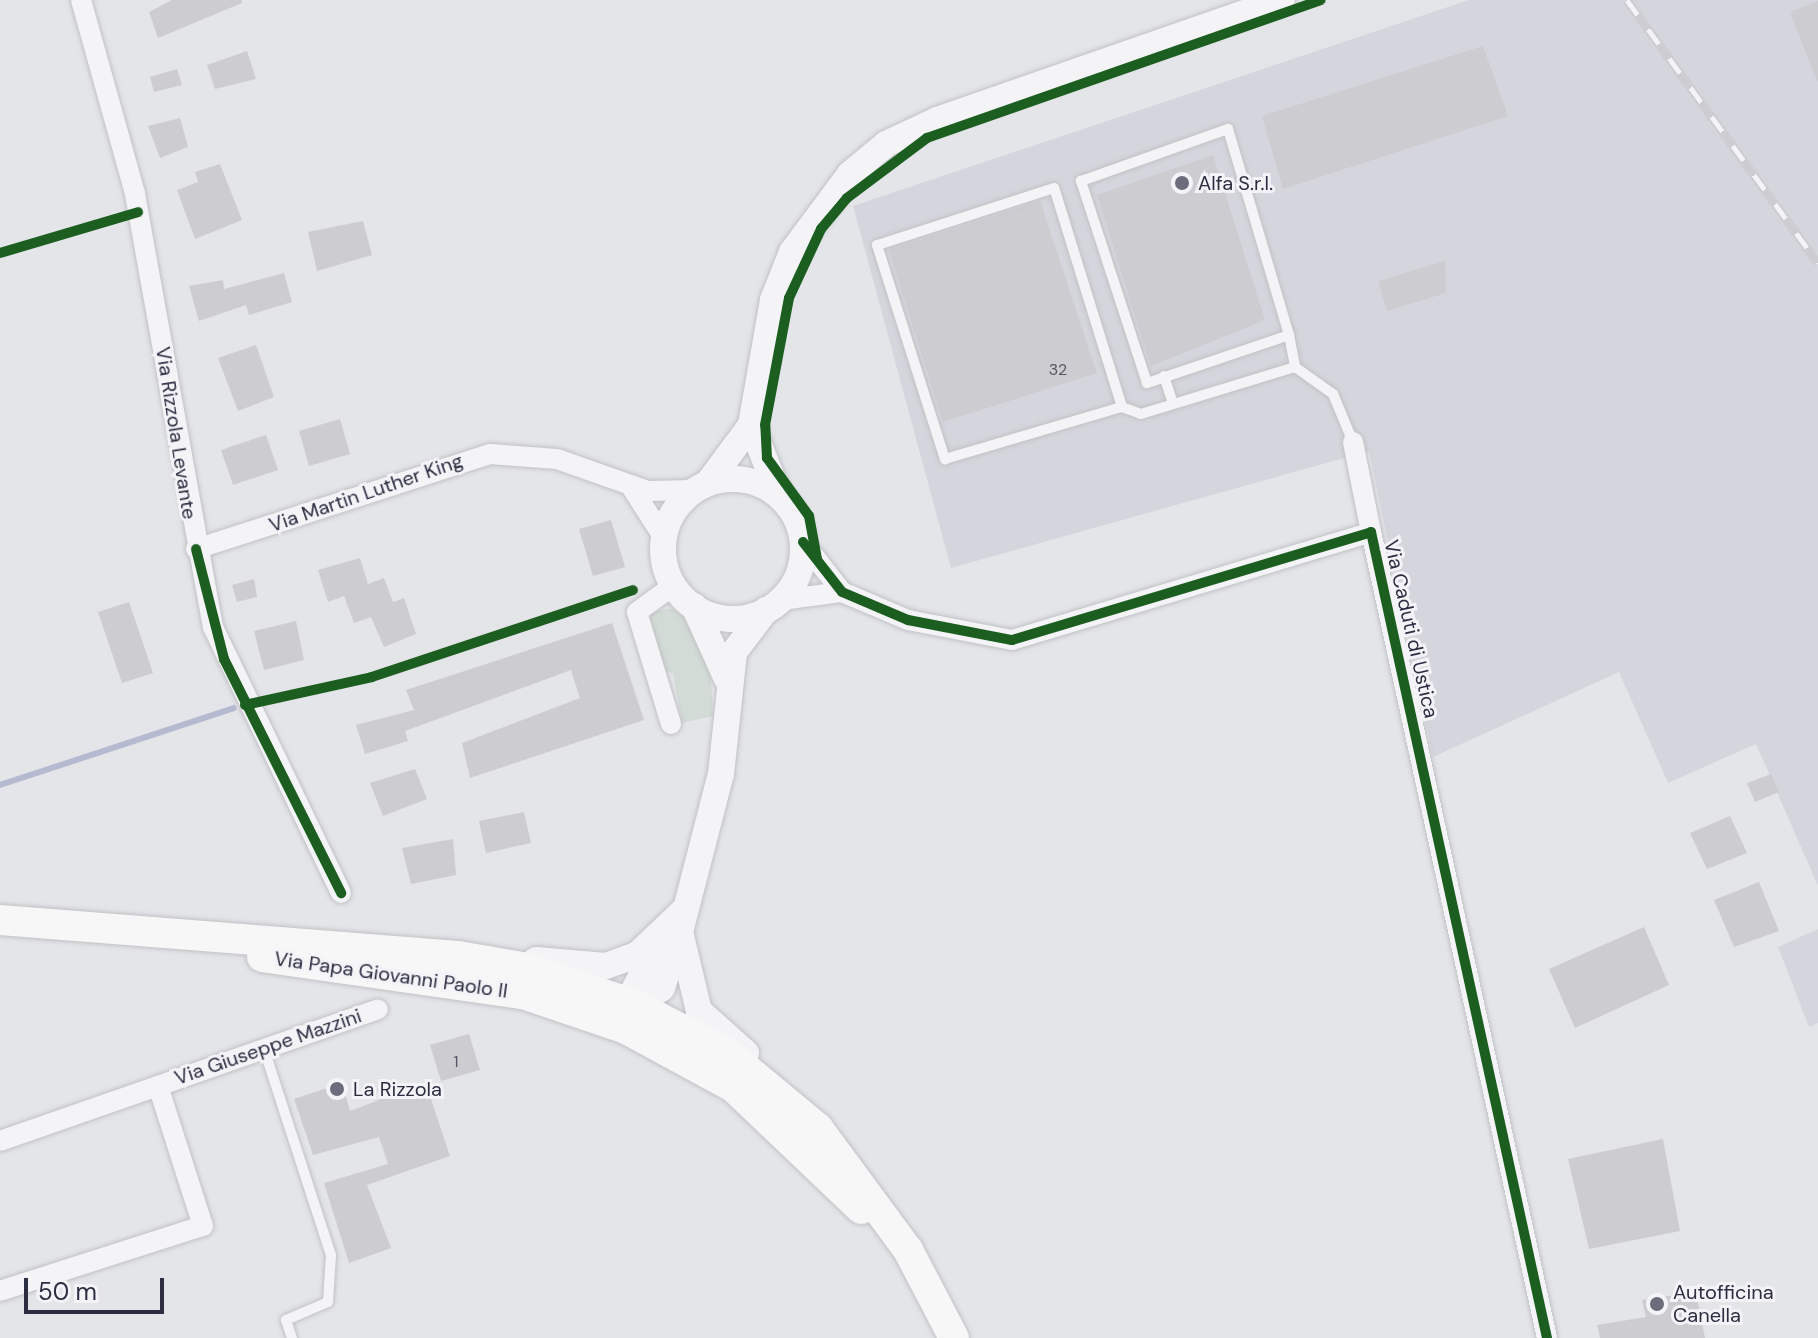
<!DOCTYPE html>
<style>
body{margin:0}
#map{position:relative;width:1818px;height:1338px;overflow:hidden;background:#e4e5e9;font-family:"DM Sans",sans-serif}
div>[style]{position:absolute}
.built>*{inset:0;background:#d5d6dd}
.green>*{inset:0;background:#d3dbd6}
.stream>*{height:6px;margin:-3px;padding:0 3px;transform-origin:3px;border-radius:3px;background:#b5bad1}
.building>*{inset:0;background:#ccccd1}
.roads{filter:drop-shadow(0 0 2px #c1c2c5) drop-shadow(0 0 2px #c1c2c5)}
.service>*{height:10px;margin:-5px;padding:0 5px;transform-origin:5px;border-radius:5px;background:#f4f4f6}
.minor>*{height:20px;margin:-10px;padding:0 10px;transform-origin:10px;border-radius:10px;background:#f4f4f6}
.tertiary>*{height:26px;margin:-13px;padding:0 13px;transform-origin:13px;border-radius:13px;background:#f4f4f6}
.tertiary>.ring{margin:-13px;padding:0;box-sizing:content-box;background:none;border:26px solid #f4f4f6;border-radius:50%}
.secondary>*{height:30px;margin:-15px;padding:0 15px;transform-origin:15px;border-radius:15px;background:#f7f7f8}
.rail>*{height:9px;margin-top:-4.5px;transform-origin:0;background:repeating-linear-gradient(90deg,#f3f3f8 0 18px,#cdcdd1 0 36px);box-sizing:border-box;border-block:2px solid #cdcdd1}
.cycleway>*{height:10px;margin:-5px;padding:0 5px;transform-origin:5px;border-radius:5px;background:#1b5e20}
.dots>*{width:22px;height:22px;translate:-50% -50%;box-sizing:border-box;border:4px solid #f3f3f8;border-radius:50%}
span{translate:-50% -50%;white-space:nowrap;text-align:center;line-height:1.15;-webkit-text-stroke:6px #f3f3f8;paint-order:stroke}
.number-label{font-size:16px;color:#565666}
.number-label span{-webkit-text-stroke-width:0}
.poi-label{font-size:20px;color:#2c2d41}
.left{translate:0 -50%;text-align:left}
.street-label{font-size:20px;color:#2c2d41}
.scale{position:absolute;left:24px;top:1278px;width:140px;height:36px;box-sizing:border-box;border:4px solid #2c2d41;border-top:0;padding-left:10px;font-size:24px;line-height:28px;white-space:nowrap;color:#2c2d41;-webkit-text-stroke:6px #f3f3f8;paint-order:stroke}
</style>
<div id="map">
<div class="built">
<i style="clip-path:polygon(1469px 0,1818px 0,1818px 886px,1756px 744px,1668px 783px,1619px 672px,1433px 757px,1369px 451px,951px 568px,853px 206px)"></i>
<i style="clip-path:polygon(1818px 929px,1818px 1023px,1809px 1027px,1778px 947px)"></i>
</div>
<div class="green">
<i style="clip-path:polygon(674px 608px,709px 645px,713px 716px,682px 723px,673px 673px,663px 672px,648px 622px,654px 611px)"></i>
</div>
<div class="stream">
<i style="left:0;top:785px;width:246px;rotate:-18.2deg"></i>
</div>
<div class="building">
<i style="clip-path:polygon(172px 0,242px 0,242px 3px,158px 38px,149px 12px)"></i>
<i style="clip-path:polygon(1818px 1px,1818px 80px,1817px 81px,1790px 12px)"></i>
<i style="clip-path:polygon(1483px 46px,1508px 116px,1283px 189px,1262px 116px)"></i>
<i style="clip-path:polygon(247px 51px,256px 79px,215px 89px,207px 65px)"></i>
<i style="clip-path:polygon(177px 69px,182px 85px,154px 92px,150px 77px)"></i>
<i style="clip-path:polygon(180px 118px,188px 147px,160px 158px,148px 126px)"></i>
<i style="clip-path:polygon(1213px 155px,1265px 320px,1151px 366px,1097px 195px)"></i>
<i style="clip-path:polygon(220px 164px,242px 220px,195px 239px,177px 190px,198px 182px,195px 172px)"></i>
<i style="clip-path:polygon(1040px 201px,1097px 373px,943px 422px,889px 250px)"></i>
<i style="clip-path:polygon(363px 221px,372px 255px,317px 271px,308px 232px)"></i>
<i style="clip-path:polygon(1445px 261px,1446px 293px,1387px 311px,1378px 281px)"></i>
<i style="clip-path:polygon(284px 273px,292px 302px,249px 315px,246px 305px,199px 321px,189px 286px,223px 280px,224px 289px)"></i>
<i style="clip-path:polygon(256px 345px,274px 397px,238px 411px,218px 358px)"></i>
<i style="clip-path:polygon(340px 419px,350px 454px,309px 466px,299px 431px)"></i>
<i style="clip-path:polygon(266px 435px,278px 470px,233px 485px,221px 450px)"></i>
<i style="clip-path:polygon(611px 520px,625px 567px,593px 576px,579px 529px)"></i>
<i style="clip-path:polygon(360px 558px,368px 584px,384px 578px,393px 602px,404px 598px,416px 634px,384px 647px,371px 617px,354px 623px,344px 596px,328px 602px,318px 570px)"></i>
<i style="clip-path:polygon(254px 579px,257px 597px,237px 602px,232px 585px)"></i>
<i style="clip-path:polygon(129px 602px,153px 673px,122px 683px,98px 612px)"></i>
<i style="clip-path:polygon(296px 621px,304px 660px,264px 670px,254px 631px)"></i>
<i style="clip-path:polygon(612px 623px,644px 720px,470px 778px,462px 743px,580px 698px,571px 670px,405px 731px,408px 741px,365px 754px,356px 725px,414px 710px,406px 690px)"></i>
<i style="clip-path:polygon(415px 769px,427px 799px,383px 816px,370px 783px)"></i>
<i style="clip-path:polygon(1771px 774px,1779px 792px,1755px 802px,1747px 783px)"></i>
<i style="clip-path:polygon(524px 812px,531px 843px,486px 853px,479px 821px)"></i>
<i style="clip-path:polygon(1730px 816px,1747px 853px,1707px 869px,1690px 833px)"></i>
<i style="clip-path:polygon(453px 839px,456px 875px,411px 884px,402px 848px)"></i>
<i style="clip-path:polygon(1759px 882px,1779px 931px,1734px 947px,1714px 900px)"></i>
<i style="clip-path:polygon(1644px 927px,1669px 985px,1575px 1028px,1549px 969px)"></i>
<i style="clip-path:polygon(469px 1034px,480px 1070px,441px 1081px,430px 1045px)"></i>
<i style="clip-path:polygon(342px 1083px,350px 1111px,379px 1100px,377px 1089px,402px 1083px,406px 1094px,427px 1087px,450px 1156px,367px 1185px,391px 1248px,349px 1263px,324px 1183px,388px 1164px,379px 1137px,313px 1155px,294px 1099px)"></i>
<i style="clip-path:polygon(1663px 1139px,1680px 1231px,1589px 1249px,1568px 1159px)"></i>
<i style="clip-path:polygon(1696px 1292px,1705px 1338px,1600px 1338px,1597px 1325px,1646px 1317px,1642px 1300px)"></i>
</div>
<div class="roads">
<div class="service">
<i style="left:1289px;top:335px;width:150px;rotate:161.3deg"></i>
<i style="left:1147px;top:383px;width:213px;rotate:-108.1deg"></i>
<i style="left:1081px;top:181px;width:156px;rotate:-19.5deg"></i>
<i style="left:1228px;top:129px;width:215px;rotate:73.5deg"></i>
<i style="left:1289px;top:335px;width:33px;rotate:79deg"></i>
<i style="left:1164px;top:376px;width:29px;rotate:72deg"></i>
<i style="left:1122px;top:407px;width:229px;rotate:-107.2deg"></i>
<i style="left:1054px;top:188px;width:186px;rotate:162.1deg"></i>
<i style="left:877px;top:245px;width:225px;rotate:72.4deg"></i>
<i style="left:945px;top:459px;width:184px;rotate:-16.4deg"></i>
<i style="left:1122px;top:407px;width:20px;rotate:20deg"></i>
<i style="left:1141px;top:414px;width:161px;rotate:-17deg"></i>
<i style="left:1295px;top:367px;width:47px;rotate:35.4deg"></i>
<i style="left:1333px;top:394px;width:52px;rotate:67.4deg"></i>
<i style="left:264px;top:1049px;width:217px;rotate:72deg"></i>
<i style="left:331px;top:1255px;width:47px;rotate:93.7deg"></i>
<i style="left:328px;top:1302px;width:46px;rotate:156.8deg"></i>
<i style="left:286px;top:1320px;width:19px;rotate:72deg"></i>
</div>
<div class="minor">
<i style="left:81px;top:0;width:201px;rotate:74.4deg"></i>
<i style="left:135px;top:194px;width:440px;rotate:79.8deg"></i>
<i style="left:213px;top:627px;width:295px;rotate:64.3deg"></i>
<i style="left:1353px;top:442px;width:92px;rotate:78.7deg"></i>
<i style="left:630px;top:485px;width:63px;rotate:57.3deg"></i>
<i style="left:803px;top:542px;width:63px;rotate:52deg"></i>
<i style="left:842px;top:592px;width:72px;rotate:23deg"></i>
<i style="left:908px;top:620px;width:106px;rotate:10.9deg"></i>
<i style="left:1012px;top:640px;width:375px;rotate:-16.7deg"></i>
<i style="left:1371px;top:532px;width:825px;rotate:77.68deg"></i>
<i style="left:196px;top:549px;width:309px;rotate:-17.9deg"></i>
<i style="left:490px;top:454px;width:67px;rotate:4.3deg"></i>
<i style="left:557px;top:459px;width:96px;rotate:19.4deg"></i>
<i style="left:648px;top:491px;width:48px;rotate:-1.2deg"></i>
<i style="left:781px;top:600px;width:62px;rotate:-7.5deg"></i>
<i style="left:671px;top:724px;width:117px;rotate:-106.9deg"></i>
<i style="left:637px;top:612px;width:46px;rotate:-36.1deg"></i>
<i style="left:0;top:1141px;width:400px;rotate:-19.2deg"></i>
<i style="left:0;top:1291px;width:213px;rotate:-17.8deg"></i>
<i style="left:203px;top:1226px;width:147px;rotate:-107.8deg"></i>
</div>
<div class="tertiary">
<i style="left:751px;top:425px;width:75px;rotate:68.2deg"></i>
<i class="ring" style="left:663px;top:479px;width:114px;height:114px"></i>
<i style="left:708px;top:483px;width:72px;rotate:-53.4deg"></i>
<i style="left:751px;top:425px;width:127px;rotate:-80deg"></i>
<i style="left:773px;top:300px;width:52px;rotate:-68.4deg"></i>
<i style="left:792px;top:252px;width:97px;rotate:-53.4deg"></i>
<i style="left:850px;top:174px;width:47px;rotate:-39.8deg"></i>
<i style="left:886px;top:144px;width:56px;rotate:-25.2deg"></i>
<i style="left:937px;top:120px;width:365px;rotate:-19.2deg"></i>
<i style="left:694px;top:606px;width:80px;rotate:65.7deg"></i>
<i style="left:536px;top:960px;width:70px;rotate:4.9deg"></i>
<i style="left:606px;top:966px;width:33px;rotate:-20deg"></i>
<i style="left:637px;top:955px;width:64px;rotate:-43.7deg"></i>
<i style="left:636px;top:1005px;width:31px;rotate:-33deg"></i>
<i style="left:662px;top:988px;width:48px;rotate:-71.9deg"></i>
<i style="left:630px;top:1020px;width:32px;rotate:-81deg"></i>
<i style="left:635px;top:988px;width:51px;rotate:-63.4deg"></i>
<i style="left:746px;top:1053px;width:63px;rotate:-138.2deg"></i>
<i style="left:699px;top:1011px;width:81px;rotate:-103.5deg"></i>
<i style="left:680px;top:932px;width:163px;rotate:-75.5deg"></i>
<i style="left:721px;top:774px;width:123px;rotate:-83.9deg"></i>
<i style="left:734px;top:652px;width:53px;rotate:-52.7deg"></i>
</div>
<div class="secondary">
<i style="left:0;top:920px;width:459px;rotate:4.5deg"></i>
<i style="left:458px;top:956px;width:71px;rotate:9.7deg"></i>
<i style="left:528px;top:968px;width:114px;rotate:18.9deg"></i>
<i style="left:636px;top:1005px;width:105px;rotate:27.8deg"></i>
<i style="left:729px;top:1054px;width:116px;rotate:39.7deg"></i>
<i style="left:818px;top:1128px;width:152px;rotate:53.6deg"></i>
<i style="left:908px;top:1250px;width:99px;rotate:62.4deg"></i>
<i style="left:262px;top:957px;width:264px;rotate:8.1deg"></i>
<i style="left:523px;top:994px;width:109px;rotate:18.8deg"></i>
<i style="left:626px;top:1029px;width:122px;rotate:28.5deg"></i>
<i style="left:733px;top:1087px;width:177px;rotate:43.6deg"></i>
</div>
</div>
<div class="rail">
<i style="left:1627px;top:0;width:325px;rotate:54deg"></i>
</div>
<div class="cycleway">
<i style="left:0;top:253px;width:144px;rotate:-16.5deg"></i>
<i style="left:803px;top:542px;width:63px;rotate:52deg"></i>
<i style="left:842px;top:592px;width:72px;rotate:23deg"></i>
<i style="left:908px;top:620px;width:106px;rotate:10.9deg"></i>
<i style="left:1012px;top:640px;width:375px;rotate:-16.7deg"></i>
<i style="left:1371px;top:532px;width:825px;rotate:77.68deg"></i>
<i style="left:196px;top:549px;width:114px;rotate:75.7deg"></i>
<i style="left:224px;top:659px;width:262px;rotate:63.4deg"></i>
<i style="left:817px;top:559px;width:44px;rotate:-100.5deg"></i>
<i style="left:809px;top:516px;width:72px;rotate:-125.9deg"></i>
<i style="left:767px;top:458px;width:33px;rotate:-93deg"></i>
<i style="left:765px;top:425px;width:129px;rotate:-79.3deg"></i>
<i style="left:789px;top:298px;width:76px;rotate:-65.1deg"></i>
<i style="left:821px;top:229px;width:40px;rotate:-50deg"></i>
<i style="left:847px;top:198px;width:100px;rotate:-36.9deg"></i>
<i style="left:927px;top:138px;width:417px;rotate:-19.3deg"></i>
<i style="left:245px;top:705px;width:130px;rotate:-12.4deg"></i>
<i style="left:372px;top:677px;width:275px;rotate:-18.4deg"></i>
</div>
<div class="dots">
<i style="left:1182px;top:183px;background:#6c6d7c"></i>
<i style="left:337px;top:1089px;background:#6c6d7c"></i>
<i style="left:1657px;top:1304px;background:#6c6d7c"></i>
</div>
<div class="number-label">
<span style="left:1058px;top:370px">32</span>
<span style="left:456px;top:1062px">1</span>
</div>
<div class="poi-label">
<span class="left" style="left:1198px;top:183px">Alfa S.r.l.</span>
<span class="left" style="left:353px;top:1089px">La Rizzola</span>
<span class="left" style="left:1673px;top:1304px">Autofficina<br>Canella</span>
</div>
<div class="street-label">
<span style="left:176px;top:433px;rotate:81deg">Via Rizzola Levante</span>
<span style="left:366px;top:493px;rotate:-19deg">Via Martin Luther King</span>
<span style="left:1411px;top:629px;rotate:77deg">Via Caduti di Ustica</span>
<span style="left:391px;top:975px;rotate:8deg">Via Papa Giovanni Paolo II</span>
<span style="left:268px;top:1047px;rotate:-19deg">Via Giuseppe Mazzini</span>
</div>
<div class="scale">50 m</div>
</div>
